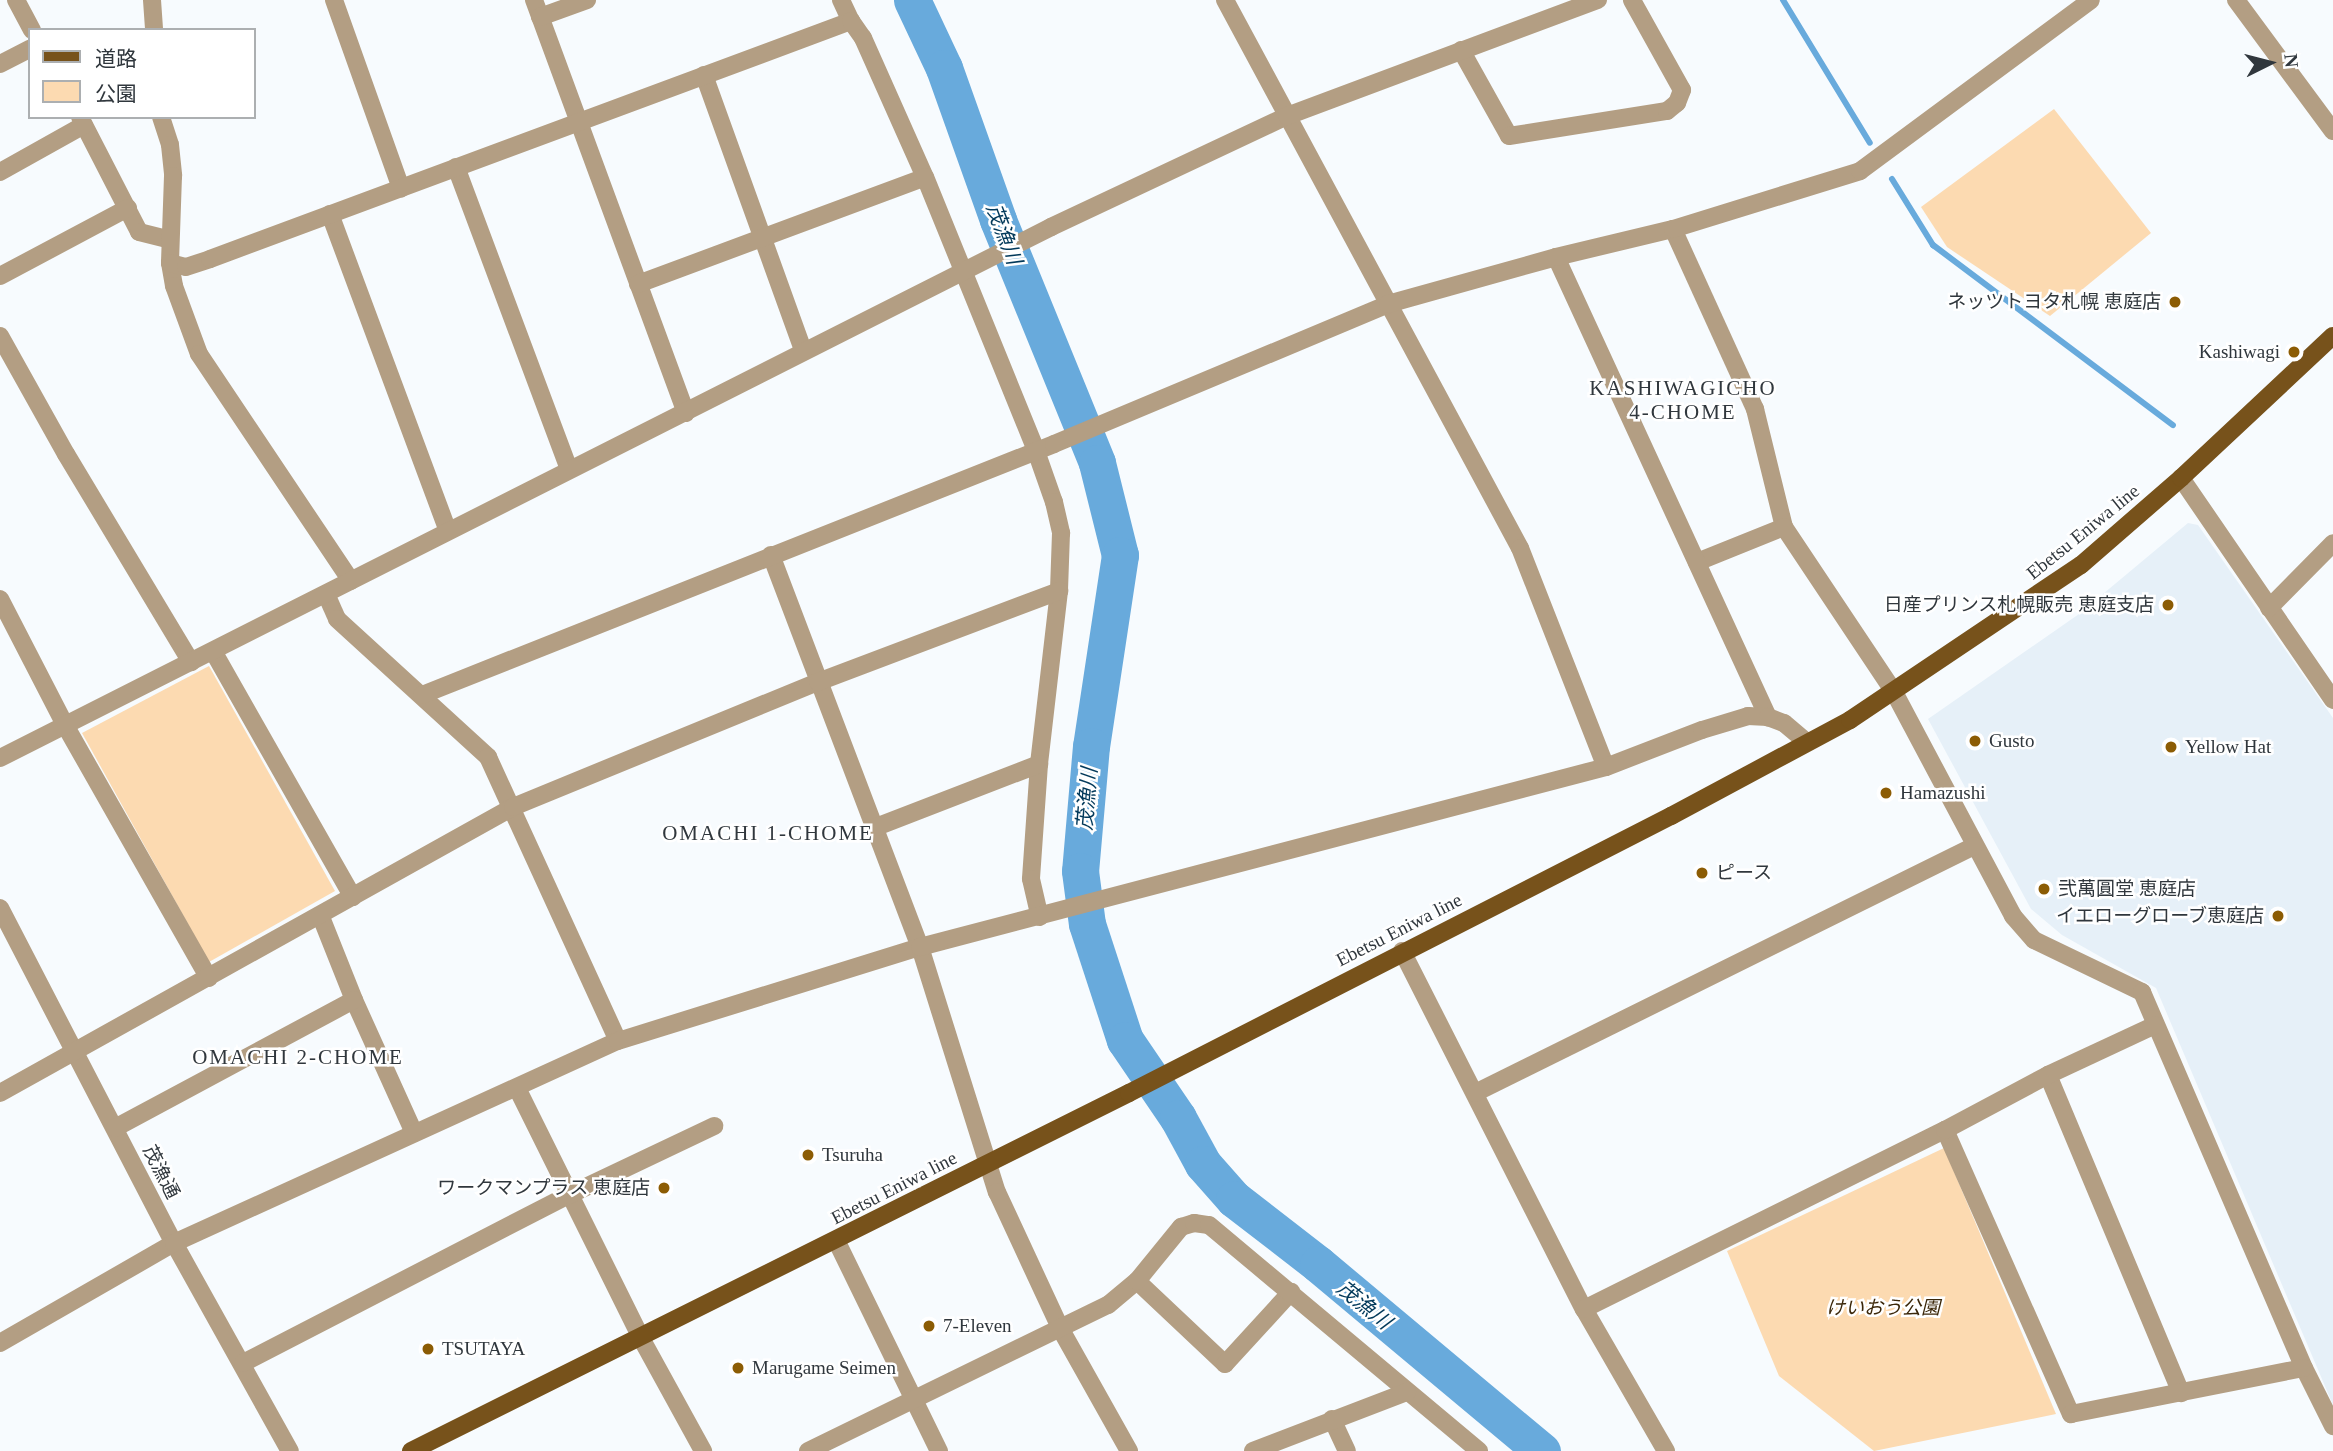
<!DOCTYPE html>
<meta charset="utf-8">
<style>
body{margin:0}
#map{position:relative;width:2333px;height:1451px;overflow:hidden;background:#f7fbfe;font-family:"Times New Roman","Noto Sans JP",serif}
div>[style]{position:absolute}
.built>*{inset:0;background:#e6f0f8}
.green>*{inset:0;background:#fcdab1}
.stream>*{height:6px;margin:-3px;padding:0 3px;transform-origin:3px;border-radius:3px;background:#68aadc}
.river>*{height:37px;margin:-18.5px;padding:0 18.5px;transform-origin:18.5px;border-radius:18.5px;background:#68aadc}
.minor>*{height:18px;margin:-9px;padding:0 9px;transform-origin:9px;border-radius:9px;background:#b39e83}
.major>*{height:18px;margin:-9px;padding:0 9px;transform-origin:9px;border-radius:9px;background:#77521b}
.dots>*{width:19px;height:19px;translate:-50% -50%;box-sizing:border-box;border:4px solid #fff;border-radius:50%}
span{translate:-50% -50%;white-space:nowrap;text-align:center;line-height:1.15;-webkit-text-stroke:5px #fff;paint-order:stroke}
.poi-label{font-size:19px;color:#30373d}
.right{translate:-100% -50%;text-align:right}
.left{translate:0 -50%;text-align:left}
.street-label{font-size:19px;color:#30373d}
.park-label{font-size:19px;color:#3b2709;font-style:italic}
.water-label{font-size:21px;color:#02395a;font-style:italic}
.neighbourhood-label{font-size:21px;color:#30373d;letter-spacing:2px}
.legend{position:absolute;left:28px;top:28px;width:228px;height:91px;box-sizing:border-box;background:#fff;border:2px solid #acafb1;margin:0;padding:9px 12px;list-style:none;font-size:21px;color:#30373d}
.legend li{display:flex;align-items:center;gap:14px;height:35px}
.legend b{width:35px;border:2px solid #acafb1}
.north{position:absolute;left:2235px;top:28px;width:70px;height:70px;-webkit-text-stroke:5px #fff;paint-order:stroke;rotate:84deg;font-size:19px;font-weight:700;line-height:28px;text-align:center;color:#30373d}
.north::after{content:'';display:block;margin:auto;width:24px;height:32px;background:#30373d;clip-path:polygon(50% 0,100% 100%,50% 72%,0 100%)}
</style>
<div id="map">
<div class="built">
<i style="clip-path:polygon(2188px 523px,2198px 525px,2333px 718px,2333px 1405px,2156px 988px,2062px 935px,2031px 909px,1928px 719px,2079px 614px)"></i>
</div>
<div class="green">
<i style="clip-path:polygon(2054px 109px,2151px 233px,2050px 316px,1947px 247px,1921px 207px)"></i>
<i style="clip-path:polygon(209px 666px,335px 891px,209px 962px,82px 733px)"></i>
<i style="clip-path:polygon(1944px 1148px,2056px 1414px,1874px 1451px,1779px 1376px,1727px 1251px)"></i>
</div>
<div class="stream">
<i style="left:1783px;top:0;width:167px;rotate:58.7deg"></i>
<i style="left:1892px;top:179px;width:78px;rotate:58.2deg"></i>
<i style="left:1933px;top:245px;width:300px;rotate:36.9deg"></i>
</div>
<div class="river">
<i style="left:912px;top:0;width:75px;rotate:64.8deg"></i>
<i style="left:944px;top:68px;width:161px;rotate:70.4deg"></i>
<i style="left:998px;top:220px;width:262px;rotate:67.8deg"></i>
<i style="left:1097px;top:463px;width:95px;rotate:76deg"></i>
<i style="left:1120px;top:555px;width:193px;rotate:98.6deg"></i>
<i style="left:1091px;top:746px;width:125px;rotate:95deg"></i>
<i style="left:1080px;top:871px;width:53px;rotate:82.5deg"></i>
<i style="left:1087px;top:924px;width:122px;rotate:71.9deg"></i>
<i style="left:1125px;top:1040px;width:94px;rotate:55.8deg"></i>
<i style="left:1178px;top:1118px;width:52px;rotate:61.5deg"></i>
<i style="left:1203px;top:1164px;width:47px;rotate:48.5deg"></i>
<i style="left:1234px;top:1199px;width:106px;rotate:37.7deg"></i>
<i style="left:1318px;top:1264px;width:292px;rotate:39.9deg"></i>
</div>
<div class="minor">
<i style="left:16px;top:0;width:34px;rotate:62deg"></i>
<i style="left:152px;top:0;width:30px;rotate:86deg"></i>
<i style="left:334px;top:0;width:200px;rotate:70.4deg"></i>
<i style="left:534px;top:0;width:440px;rotate:69.8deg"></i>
<i style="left:841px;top:0;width:23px;rotate:65deg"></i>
<i style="left:1225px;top:0;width:622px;rotate:61.71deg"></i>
<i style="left:1520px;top:548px;width:235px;rotate:68.6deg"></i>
<i style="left:2236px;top:0;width:163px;rotate:53.5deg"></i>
<i style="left:540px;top:17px;width:50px;rotate:-19.9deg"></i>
<i style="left:1461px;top:50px;width:98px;rotate:60.8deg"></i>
<i style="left:1509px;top:136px;width:160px;rotate:-9deg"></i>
<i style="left:1667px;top:111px;width:13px;rotate:-39deg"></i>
<i style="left:1677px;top:103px;width:14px;rotate:-69deg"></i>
<i style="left:1682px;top:90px;width:103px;rotate:-119.1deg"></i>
<i style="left:0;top:64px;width:34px;rotate:-27deg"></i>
<i style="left:704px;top:75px;width:292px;rotate:70.2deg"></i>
<i style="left:80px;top:117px;width:129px;rotate:62.8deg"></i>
<i style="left:139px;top:232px;width:32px;rotate:14deg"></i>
<i style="left:161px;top:117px;width:29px;rotate:72deg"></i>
<i style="left:170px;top:145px;width:31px;rotate:84deg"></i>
<i style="left:173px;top:176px;width:87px;rotate:92deg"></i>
<i style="left:170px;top:263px;width:23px;rotate:80deg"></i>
<i style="left:174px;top:286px;width:72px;rotate:69.8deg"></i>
<i style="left:199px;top:354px;width:273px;rotate:56.2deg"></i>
<i style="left:456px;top:167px;width:323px;rotate:69.5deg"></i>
<i style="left:0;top:172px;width:96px;rotate:-29.2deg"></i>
<i style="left:330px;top:214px;width:338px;rotate:69.6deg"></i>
<i style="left:1673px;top:229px;width:198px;rotate:65.5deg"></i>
<i style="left:1755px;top:409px;width:122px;rotate:76.2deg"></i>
<i style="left:1784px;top:527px;width:94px;rotate:158.1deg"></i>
<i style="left:1556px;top:257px;width:507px;rotate:65.26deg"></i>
<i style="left:170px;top:263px;width:16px;rotate:14deg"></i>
<i style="left:186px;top:267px;width:25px;rotate:-18deg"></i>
<i style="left:210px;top:259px;width:684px;rotate:-20.37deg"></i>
<i style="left:851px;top:21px;width:21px;rotate:55deg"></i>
<i style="left:863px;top:38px;width:152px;rotate:66deg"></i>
<i style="left:0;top:276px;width:145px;rotate:-28deg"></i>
<i style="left:638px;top:284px;width:306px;rotate:-20.4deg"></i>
<i style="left:925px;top:177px;width:296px;rotate:67.9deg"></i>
<i style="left:1036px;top:451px;width:54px;rotate:70.6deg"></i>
<i style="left:1054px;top:502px;width:32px;rotate:77deg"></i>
<i style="left:1061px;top:533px;width:58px;rotate:92deg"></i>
<i style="left:1059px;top:591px;width:174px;rotate:96.6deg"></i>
<i style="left:1039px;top:764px;width:115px;rotate:94deg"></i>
<i style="left:1031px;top:879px;width:39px;rotate:77deg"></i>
<i style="left:0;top:336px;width:135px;rotate:60.8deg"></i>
<i style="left:66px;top:454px;width:243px;rotate:59deg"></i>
<i style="left:2181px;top:478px;width:269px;rotate:55.6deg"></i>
<i style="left:1784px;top:527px;width:198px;rotate:56.3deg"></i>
<i style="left:1894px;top:692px;width:254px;rotate:62deg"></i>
<i style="left:2013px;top:916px;width:32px;rotate:49deg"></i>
<i style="left:2034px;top:940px;width:120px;rotate:25.7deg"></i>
<i style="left:2142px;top:992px;width:409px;rotate:66.7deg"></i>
<i style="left:2304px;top:1368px;width:65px;rotate:63.4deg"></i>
<i style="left:771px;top:555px;width:419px;rotate:69.2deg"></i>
<i style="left:920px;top:947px;width:257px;rotate:72.6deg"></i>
<i style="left:997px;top:1192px;width:150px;rotate:65.1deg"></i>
<i style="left:1060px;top:1328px;width:141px;rotate:60.7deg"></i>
<i style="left:326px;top:594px;width:27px;rotate:66deg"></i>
<i style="left:337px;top:619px;width:205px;rotate:42.4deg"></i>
<i style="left:488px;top:757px;width:312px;rotate:65.4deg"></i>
<i style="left:0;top:599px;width:142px;rotate:62.7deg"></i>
<i style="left:65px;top:725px;width:291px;rotate:60.4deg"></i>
<i style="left:2269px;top:608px;width:91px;rotate:-45.4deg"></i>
<i style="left:213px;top:651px;width:283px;rotate:60.4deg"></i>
<i style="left:422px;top:695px;width:680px;rotate:-21.66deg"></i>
<i style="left:1054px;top:444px;width:362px;rotate:-22.7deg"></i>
<i style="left:1388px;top:304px;width:174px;rotate:-15.6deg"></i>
<i style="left:1556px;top:257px;width:120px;rotate:-13.5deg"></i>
<i style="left:1673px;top:229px;width:196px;rotate:-17.2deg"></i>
<i style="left:1860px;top:171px;width:287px;rotate:-36.5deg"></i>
<i style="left:0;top:758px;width:1178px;rotate:-26.8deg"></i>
<i style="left:1051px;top:227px;width:261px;rotate:-25.2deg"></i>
<i style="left:1287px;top:116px;width:332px;rotate:-20.5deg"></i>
<i style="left:876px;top:827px;width:175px;rotate:-21.1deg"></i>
<i style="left:0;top:908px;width:377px;rotate:62.6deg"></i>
<i style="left:174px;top:1243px;width:238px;rotate:60.9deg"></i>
<i style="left:321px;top:917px;width:89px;rotate:68.3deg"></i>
<i style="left:354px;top:1000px;width:146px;rotate:65.7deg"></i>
<i style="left:1402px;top:951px;width:402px;rotate:63.1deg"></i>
<i style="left:1584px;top:1309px;width:164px;rotate:60deg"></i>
<i style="left:2048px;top:1075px;width:345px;rotate:67.3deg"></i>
<i style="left:517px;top:1088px;width:279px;rotate:63.6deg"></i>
<i style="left:641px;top:1338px;width:129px;rotate:61.2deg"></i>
<i style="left:0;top:1093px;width:587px;rotate:-29.14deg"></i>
<i style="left:513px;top:807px;width:330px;rotate:-22.3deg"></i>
<i style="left:818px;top:682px;width:258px;rotate:-20.7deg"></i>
<i style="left:1475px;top:1093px;width:557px;rotate:-26.33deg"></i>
<i style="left:115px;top:1128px;width:271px;rotate:-28.2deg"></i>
<i style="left:1945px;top:1130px;width:311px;rotate:66.1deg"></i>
<i style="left:2071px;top:1414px;width:237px;rotate:-11.2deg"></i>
<i style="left:836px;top:1240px;width:235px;rotate:64deg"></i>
<i style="left:1137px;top:1281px;width:121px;rotate:43.3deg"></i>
<i style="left:1225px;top:1364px;width:98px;rotate:-47.5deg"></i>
<i style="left:1584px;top:1309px;width:403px;rotate:-26.4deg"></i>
<i style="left:1945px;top:1130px;width:117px;rotate:-28.1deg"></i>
<i style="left:2048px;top:1075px;width:118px;rotate:-25deg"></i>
<i style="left:0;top:1343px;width:201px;rotate:-29.9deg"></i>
<i style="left:174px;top:1243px;width:488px;rotate:-24.5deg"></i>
<i style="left:618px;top:1041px;width:316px;rotate:-17.3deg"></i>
<i style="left:920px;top:947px;width:709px;rotate:-14.7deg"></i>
<i style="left:1606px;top:767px;width:103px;rotate:-21.1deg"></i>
<i style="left:1702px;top:730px;width:48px;rotate:-16.9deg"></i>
<i style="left:1748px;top:716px;width:20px;rotate:3deg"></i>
<i style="left:1768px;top:717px;width:17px;rotate:21deg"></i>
<i style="left:1784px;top:723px;width:30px;rotate:40deg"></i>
<i style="left:243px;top:1363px;width:367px;rotate:-27.3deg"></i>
<i style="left:569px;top:1195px;width:161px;rotate:-25.4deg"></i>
<i style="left:1332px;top:1419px;width:35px;rotate:65deg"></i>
<i style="left:808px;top:1451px;width:334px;rotate:-26deg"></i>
<i style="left:1108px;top:1305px;width:38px;rotate:-40deg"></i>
<i style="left:1137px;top:1281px;width:70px;rotate:-50.8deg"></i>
<i style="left:1181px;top:1227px;width:14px;rotate:-17deg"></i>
<i style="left:1194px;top:1223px;width:15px;rotate:8deg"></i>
<i style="left:1209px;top:1225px;width:352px;rotate:39.9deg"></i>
<i style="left:1253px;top:1451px;width:165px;rotate:-21deg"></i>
</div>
<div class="major">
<i style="left:411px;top:1451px;width:802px;rotate:-26.5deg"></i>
<i style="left:1129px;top:1093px;width:609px;rotate:-27.07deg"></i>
<i style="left:1671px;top:816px;width:203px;rotate:-28.2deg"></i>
<i style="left:1850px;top:720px;width:278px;rotate:-33.9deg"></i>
<i style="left:2081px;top:565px;width:133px;rotate:-41deg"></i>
<i style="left:2181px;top:478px;width:208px;rotate:-43.1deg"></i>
</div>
<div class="dots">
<i style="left:2175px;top:302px;background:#8c5c04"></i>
<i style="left:2294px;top:352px;background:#8c5c04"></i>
<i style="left:2168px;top:605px;background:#8c5c04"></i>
<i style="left:1975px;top:741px;background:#8c5c04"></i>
<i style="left:2171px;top:747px;background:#8c5c04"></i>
<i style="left:1886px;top:793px;background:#8c5c04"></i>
<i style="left:1702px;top:873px;background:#8c5c04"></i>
<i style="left:2044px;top:889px;background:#8c5c04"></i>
<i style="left:2278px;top:916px;background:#8c5c04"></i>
<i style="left:808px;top:1155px;background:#8c5c04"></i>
<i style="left:664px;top:1188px;background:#8c5c04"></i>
<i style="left:929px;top:1326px;background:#8c5c04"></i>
<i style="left:428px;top:1349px;background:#8c5c04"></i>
<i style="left:738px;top:1368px;background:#8c5c04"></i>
</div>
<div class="poi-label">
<span class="right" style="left:2161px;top:302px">ネッツトヨタ札幌 恵庭店</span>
<span class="right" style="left:2280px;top:352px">Kashiwagi</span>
<span class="right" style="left:2154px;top:605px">日産プリンス札幌販売 恵庭支店</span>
<span class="left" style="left:1989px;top:741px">Gusto</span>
<span class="left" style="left:2185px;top:747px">Yellow Hat</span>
<span class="left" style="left:1900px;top:793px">Hamazushi</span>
<span class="left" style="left:1716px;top:873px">ピース</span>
<span class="left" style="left:2058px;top:889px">弐萬圓堂 恵庭店</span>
<span class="right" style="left:2264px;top:916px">イエローグローブ恵庭店</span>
<span class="left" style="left:822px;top:1155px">Tsuruha</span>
<span class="right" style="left:650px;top:1188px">ワークマンプラス 恵庭店</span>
<span class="left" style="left:943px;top:1326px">7-Eleven</span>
<span class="left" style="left:442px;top:1349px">TSUTAYA</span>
<span class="left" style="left:752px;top:1368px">Marugame Seimen</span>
</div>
<div class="street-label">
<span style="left:2083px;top:532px;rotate:-39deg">Ebetsu Eniwa line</span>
<span style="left:1399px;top:930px;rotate:-27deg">Ebetsu Eniwa line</span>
<span style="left:161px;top:1172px;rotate:63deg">茂漁通</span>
<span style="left:894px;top:1188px;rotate:-27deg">Ebetsu Eniwa line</span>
</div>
<div class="park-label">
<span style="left:1883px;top:1308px">けいおう公園</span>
</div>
<div class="water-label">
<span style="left:1004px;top:234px;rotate:69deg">茂漁川</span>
<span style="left:1087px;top:799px;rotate:-85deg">茂漁川</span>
<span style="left:1364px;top:1305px;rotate:39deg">茂漁川</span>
</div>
<div class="neighbourhood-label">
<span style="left:1683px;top:400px">KASHIWAGICHO<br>4-CHOME</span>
<span style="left:768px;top:833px">OMACHI 1-CHOME</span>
<span style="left:298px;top:1057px">OMACHI 2-CHOME</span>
</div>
<ul class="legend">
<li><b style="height:9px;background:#77521b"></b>道路</li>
<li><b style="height:19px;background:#fcdab1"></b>公園</li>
</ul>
<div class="north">N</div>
</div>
